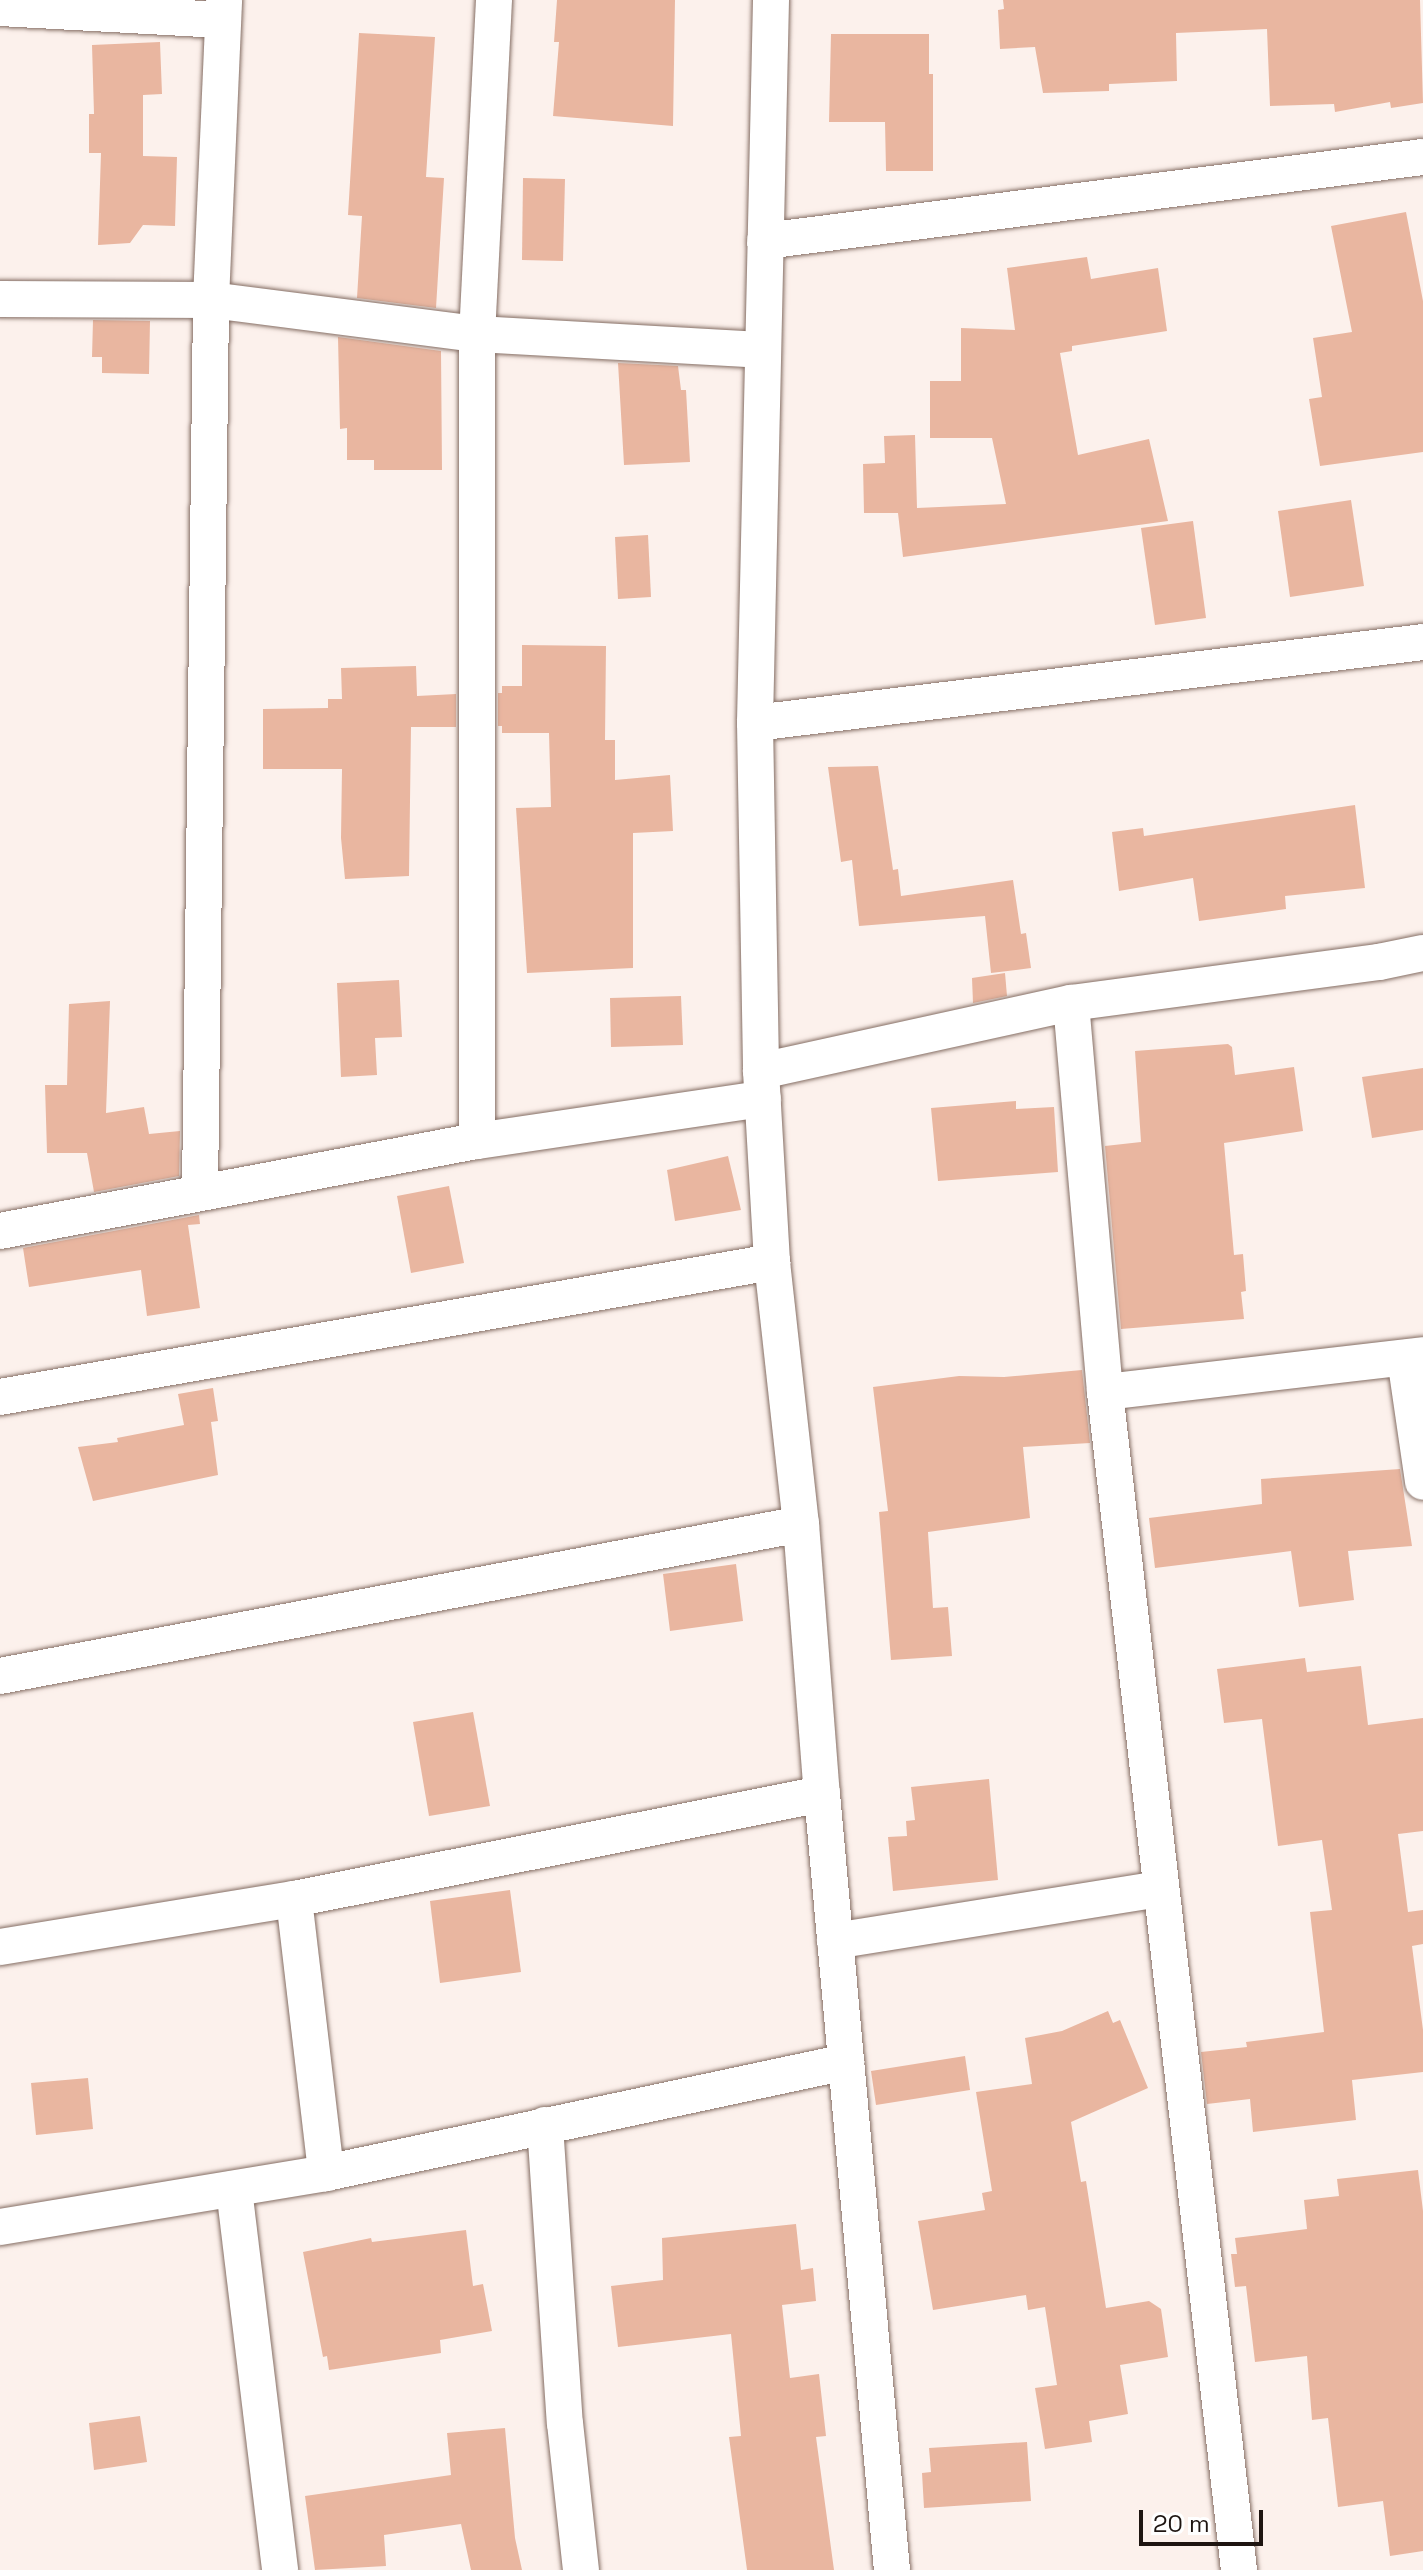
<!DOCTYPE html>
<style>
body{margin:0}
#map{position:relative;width:1423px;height:2570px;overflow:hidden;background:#fcf1ec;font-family:"Space Grotesk",sans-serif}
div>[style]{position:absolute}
.building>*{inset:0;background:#e9b6a0}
.roads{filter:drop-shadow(0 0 2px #856e64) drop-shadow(0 0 2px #856e64)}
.minor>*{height:36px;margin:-18px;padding:0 18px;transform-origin:18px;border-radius:18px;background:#fff}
span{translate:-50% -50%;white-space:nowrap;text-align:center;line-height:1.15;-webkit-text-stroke:6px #fff;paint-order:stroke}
.scale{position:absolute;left:1139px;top:2510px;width:124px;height:36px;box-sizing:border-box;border:4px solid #1e1511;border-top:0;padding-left:10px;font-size:24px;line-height:28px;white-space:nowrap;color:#1e1511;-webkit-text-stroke:6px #fff;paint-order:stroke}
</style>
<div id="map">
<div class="building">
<i style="clip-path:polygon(557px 0,675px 0,673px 126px,553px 116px,559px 42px,554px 42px)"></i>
<i style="clip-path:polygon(1003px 0,1420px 0,1423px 103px,1391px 108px,1390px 102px,1335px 112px,1334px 104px,1270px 106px,1267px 29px,1176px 33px,1177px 81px,1109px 84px,1109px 91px,1043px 93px,1035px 47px,1000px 49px,998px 10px,1004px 9px)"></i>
<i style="clip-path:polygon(359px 33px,435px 37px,426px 177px,444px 178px,436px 308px,357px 298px,362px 216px,348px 215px)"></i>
<i style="clip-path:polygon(831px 34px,929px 34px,929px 74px,933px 74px,933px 171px,886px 171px,885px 122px,829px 122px)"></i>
<i style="clip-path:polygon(160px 42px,162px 94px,143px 95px,143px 156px,177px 157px,175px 226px,143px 225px,130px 243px,98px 245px,101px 153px,89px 153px,89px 114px,94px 114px,92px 45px)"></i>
<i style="clip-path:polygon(523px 178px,565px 179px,563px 261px,522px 260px)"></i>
<i style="clip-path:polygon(1406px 212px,1423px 301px,1423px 452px,1320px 466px,1309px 399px,1322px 397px,1313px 338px,1352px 332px,1331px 226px)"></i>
<i style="clip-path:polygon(1087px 257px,1091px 279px,1158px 268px,1167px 331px,1072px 346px,1072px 351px,1060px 353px,1078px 455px,1149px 439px,1168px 521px,903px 557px,898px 513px,864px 513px,863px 464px,885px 463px,884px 436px,915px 435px,917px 508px,1006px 504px,992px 438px,930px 438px,930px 381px,961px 381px,961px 328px,1015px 330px,1007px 268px)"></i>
<i style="clip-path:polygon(93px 320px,150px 321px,149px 374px,102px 373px,102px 357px,92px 357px)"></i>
<i style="clip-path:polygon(338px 337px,441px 351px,442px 470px,374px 470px,374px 460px,347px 460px,347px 428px,340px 429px)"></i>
<i style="clip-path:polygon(618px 363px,678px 366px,681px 390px,686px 390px,690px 462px,624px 465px)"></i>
<i style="clip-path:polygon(1351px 500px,1364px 586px,1290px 597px,1278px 511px)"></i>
<i style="clip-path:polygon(1193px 521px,1206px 618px,1155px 625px,1141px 528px)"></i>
<i style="clip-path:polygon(648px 535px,651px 597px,618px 599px,615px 537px)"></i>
<i style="clip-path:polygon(522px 645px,606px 646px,605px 740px,615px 740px,615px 780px,670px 775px,673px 831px,633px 833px,633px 968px,527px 973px,516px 808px,551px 807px,549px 733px,502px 733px,502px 726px,498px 726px,498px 693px,502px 693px,502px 686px,522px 686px)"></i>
<i style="clip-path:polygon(416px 666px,417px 696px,456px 694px,456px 727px,411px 727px,409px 876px,345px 879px,341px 838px,342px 769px,263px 769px,263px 709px,328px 708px,328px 699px,342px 699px,341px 668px)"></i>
<i style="clip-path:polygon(878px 766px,893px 870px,898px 869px,901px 896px,1013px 880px,1021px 934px,1026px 933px,1031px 968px,991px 973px,985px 916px,859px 926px,852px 860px,841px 862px,828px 767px)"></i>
<i style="clip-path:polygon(1355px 805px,1365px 888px,1285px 896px,1286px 909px,1199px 921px,1193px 878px,1119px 891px,1112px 832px,1143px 828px,1144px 836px)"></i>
<i style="clip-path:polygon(1005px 973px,1007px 996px,973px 1003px,972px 978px)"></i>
<i style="clip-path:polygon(399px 980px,402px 1037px,375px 1038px,377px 1075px,341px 1077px,337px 983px)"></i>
<i style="clip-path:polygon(681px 996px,683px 1045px,611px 1047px,610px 998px)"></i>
<i style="clip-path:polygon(110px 1001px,106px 1113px,144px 1107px,149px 1134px,180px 1131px,179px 1176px,94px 1192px,87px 1153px,47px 1153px,45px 1085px,67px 1085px,69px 1004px)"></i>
<i style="clip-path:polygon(1228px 1044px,1232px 1047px,1235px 1075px,1294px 1067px,1303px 1131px,1224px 1143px,1234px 1255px,1243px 1254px,1246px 1291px,1241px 1292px,1244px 1319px,1121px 1329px,1105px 1146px,1141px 1142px,1135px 1051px)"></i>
<i style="clip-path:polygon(1423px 1068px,1423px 1130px,1372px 1138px,1362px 1077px)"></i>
<i style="clip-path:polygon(1016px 1101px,1016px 1109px,1054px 1107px,1058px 1172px,938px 1181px,931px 1108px)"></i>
<i style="clip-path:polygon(728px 1156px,741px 1210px,675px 1221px,667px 1170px)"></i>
<i style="clip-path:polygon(449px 1186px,464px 1263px,411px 1273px,397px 1196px)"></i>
<i style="clip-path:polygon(199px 1215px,200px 1224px,188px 1225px,200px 1308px,147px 1316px,141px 1270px,29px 1287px,23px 1248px)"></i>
<i style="clip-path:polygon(1082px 1370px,1090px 1443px,1023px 1447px,1030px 1518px,928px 1532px,933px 1608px,948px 1607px,952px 1656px,891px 1660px,879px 1512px,888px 1511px,873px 1387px,959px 1376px,1004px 1377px)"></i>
<i style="clip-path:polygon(213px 1388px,218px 1421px,211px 1422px,218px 1475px,93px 1501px,78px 1447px,118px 1442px,117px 1438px,184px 1425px,178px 1394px)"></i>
<i style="clip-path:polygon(1400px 1469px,1412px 1546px,1348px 1551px,1354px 1600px,1299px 1607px,1291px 1551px,1155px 1568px,1149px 1518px,1262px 1504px,1261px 1479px)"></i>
<i style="clip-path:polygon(736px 1564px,743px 1621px,670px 1631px,663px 1574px)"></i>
<i style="clip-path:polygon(1305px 1658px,1307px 1672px,1361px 1666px,1368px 1725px,1423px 1718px,1423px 1831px,1398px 1834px,1408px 1912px,1423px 1910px,1423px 1944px,1412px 1946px,1423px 2030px,1423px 2072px,1352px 2080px,1356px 2120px,1253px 2132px,1250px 2099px,1207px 2104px,1201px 2052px,1247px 2047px,1246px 2042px,1324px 2032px,1310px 1912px,1332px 1910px,1322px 1840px,1278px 1846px,1262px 1719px,1224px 1723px,1217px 1669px)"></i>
<i style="clip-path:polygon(473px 1712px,490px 1806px,429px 1816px,413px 1722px)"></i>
<i style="clip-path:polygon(989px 1779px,998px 1880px,893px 1891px,888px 1837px,907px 1836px,906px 1821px,915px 1820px,911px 1787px)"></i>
<i style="clip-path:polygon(510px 1890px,521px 1972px,440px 1983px,430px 1901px)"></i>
<i style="clip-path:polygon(1108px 2011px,1113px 2023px,1120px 2020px,1148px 2088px,1071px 2122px,1081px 2182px,1086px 2181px,1106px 2308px,1149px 2301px,1161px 2309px,1168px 2357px,1120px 2365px,1128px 2414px,1089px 2421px,1092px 2442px,1045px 2449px,1035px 2388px,1057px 2385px,1045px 2307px,1028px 2310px,1026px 2295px,933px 2310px,918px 2221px,985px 2210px,982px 2193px,992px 2191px,976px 2092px,1032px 2084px,1025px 2038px,1062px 2031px)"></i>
<i style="clip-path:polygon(965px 2056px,970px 2090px,876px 2105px,871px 2071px)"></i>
<i style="clip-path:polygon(88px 2078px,93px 2129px,36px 2135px,31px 2083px)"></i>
<i style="clip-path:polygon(1418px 2170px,1423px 2211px,1423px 2551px,1390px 2556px,1383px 2501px,1338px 2507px,1328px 2418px,1312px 2420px,1307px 2356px,1255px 2362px,1246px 2286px,1235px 2287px,1231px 2254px,1237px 2254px,1235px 2238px,1307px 2229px,1304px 2200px,1339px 2196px,1337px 2179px)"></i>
<i style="clip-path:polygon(796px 2224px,801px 2270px,813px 2268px,816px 2301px,782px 2305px,790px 2378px,819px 2374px,826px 2436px,816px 2437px,834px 2570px,747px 2570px,729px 2437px,741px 2436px,731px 2334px,618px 2347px,611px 2286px,663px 2280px,662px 2238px)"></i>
<i style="clip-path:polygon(466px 2230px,473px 2286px,483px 2284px,492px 2331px,440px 2340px,441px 2353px,329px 2370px,327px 2356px,323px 2357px,303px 2252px,371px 2238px,372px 2242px)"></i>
<i style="clip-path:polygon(140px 2416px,147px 2462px,94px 2470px,89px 2423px)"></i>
<i style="clip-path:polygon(505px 2428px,515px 2538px,522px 2570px,471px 2570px,461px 2524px,384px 2535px,386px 2566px,315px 2570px,305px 2496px,451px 2475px,447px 2433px)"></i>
<i style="clip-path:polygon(1027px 2442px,1031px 2501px,924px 2508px,922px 2473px,931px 2472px,929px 2448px)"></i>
</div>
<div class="roads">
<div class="minor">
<i style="left:494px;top:0;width:334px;rotate:92.9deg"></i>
<i style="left:477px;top:334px;width:807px;rotate:90deg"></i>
<i style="left:477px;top:1141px;width:289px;rotate:-8.4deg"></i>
<i style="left:771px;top:0;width:723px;rotate:91.27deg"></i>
<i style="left:755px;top:723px;width:348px;rotate:89deg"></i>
<i style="left:761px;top:1071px;width:191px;rotate:86.7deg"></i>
<i style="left:772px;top:1262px;width:264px;rotate:83.7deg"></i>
<i style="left:801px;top:1524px;width:271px;rotate:85.6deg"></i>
<i style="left:822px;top:1794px;width:779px;rotate:84.85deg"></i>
<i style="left:0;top:8px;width:223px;rotate:3.1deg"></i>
<i style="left:765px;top:241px;width:663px;rotate:-7.28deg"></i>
<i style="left:0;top:299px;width:211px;rotate:0.3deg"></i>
<i style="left:211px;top:300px;width:268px;rotate:7.3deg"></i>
<i style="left:477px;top:334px;width:284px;rotate:3.2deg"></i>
<i style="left:755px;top:723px;width:673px;rotate:-6.91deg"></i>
<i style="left:1071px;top:1003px;width:390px;rotate:85deg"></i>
<i style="left:1105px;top:1392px;width:1186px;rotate:83.51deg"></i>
<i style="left:761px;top:1071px;width:317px;rotate:-12.4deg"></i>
<i style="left:1071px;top:1003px;width:311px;rotate:-7.6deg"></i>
<i style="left:1379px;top:962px;width:45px;rotate:-11.6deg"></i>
<i style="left:200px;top:1192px;width:892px;rotate:-89.29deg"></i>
<i style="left:211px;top:300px;width:300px;rotate:-87.5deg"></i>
<i style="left:0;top:1231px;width:485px;rotate:-10.7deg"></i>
<i style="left:1405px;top:1358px;width:125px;rotate:81.7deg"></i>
<i style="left:1105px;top:1392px;width:320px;rotate:-6.6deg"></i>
<i style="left:0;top:1397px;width:784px;rotate:-9.92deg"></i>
<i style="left:0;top:1676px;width:815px;rotate:-10.74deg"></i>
<i style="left:294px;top:1899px;width:276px;rotate:83.3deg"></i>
<i style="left:835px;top:1941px;width:328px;rotate:-9.1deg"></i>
<i style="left:0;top:1947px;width:298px;rotate:-9.3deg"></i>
<i style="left:294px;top:1899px;width:538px;rotate:-11.25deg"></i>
<i style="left:545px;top:2125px;width:299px;rotate:86.2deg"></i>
<i style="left:565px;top:2423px;width:148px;rotate:83.8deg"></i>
<i style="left:234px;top:2189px;width:384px;rotate:83.1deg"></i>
<i style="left:0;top:2227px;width:330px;rotate:-9.4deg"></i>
<i style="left:326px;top:2173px;width:532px;rotate:-12.05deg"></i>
</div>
</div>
<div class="scale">20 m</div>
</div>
